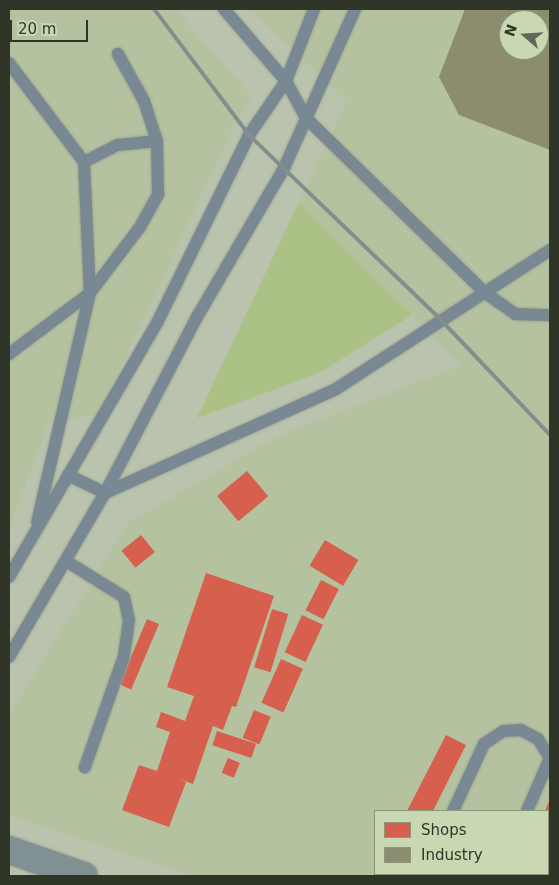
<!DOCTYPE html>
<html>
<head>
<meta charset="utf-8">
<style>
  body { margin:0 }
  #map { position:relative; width:559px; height:885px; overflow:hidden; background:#bac3ad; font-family:"DejaVu Sans",sans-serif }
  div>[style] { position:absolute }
  .built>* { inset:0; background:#b4c29f }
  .green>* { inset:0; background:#abc186 }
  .shops>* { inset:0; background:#d6604d; transform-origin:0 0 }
  .industry>* { inset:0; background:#8c8c6e }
  .roads { filter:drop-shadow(0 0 1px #9ba291) drop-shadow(0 0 1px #9ba291) }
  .service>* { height:12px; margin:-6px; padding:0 6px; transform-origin:6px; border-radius:6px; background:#798993 }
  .secondary>* { height:28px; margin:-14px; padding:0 14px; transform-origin:14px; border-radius:14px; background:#809093 }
  .rail>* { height:4px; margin:-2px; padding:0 2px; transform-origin:2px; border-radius:2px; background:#848f8d }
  span { translate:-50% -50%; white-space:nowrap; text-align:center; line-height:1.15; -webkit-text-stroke:5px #c8d8b2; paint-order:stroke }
  .frame { position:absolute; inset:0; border:10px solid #303627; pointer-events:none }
  .legend { position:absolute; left:374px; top:810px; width:175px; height:65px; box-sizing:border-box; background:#c8d8b2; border:1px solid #8b977a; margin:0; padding:6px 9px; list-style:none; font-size:15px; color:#303627 }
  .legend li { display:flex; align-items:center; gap:10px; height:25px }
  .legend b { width:25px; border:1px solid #8b977a }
  .north { position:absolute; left:499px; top:10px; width:50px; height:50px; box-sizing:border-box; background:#c8d8b2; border:1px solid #8b977a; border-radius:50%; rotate:289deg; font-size:14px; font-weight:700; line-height:20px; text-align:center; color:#303627 }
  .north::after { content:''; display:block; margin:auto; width:18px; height:22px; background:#606756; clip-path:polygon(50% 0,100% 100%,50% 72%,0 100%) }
  .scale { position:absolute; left:10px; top:20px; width:78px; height:22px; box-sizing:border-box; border:2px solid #303627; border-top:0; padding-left:6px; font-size:15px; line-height:18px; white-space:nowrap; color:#303627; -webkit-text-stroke:4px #c8d8b2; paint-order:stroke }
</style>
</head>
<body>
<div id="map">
  <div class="built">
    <i style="clip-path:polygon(9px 9px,175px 9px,252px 97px,233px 128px,99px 414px,49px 421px,9px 529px)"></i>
    <i style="clip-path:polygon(evenodd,251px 9px,550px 9px,550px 876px,193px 876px,9px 815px,9px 715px,128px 523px,280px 435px,462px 365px,299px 202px,347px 102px,251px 9px,509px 20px,539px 20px,539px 50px,509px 50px,509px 20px,251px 9px,375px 811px,548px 811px,548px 874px,375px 874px,375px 811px)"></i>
  </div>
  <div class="green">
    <i style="clip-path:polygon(299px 202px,412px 315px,319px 373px,197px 418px)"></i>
  </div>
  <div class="shops">
    <i style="left:247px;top:471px;width:33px;height:39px;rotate:50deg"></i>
    <i style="left:141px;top:535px;width:22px;height:25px;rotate:51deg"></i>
    <i style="left:325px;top:540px;width:39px;height:30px;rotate:31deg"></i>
    <i style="clip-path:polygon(206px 573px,274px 596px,236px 707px,232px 706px,223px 730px,213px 726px,193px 784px,177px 778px,186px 782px,169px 827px,122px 810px,139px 765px,157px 771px,170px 732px,156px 727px,161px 712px,185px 721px,194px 696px,167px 687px)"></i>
    <i style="left:321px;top:580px;width:20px;height:34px;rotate:27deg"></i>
    <i style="left:272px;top:609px;width:17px;height:61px;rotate:17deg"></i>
    <i style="left:302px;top:615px;width:23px;height:41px;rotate:25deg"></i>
    <i style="left:147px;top:619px;width:13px;height:71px;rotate:23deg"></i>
    <i style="left:281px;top:659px;width:24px;height:48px;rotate:24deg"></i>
    <i style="left:254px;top:710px;width:18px;height:30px;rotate:22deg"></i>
    <i style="left:217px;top:731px;width:41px;height:15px;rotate:18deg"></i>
    <i style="clip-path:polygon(446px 735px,466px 745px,433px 811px,407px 811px)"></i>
    <i style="left:228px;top:758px;width:13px;height:16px;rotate:23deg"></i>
    <i style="clip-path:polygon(550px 799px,550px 856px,545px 811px)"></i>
  </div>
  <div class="industry">
    <i style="clip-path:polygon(evenodd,465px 9px,550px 9px,550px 150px,459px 115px,439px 77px,465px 9px,509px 20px,539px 20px,539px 50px,509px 50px,509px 20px)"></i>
  </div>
  <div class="roads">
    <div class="service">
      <i style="left:224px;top:9px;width:95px;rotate:49.3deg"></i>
      <i style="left:286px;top:81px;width:42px;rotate:61.6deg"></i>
      <i style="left:306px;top:118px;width:249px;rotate:44.3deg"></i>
      <i style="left:484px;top:292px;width:38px;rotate:35deg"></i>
      <i style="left:515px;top:314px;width:35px;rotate:2deg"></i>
      <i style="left:9px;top:63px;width:124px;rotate:52.9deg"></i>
      <i style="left:84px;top:162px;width:131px;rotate:87.4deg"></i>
      <i style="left:90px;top:293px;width:235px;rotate:103deg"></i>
      <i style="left:84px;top:162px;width:38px;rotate:-27deg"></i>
      <i style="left:118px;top:145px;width:39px;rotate:-6deg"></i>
      <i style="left:9px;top:354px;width:101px;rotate:-37deg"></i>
      <i style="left:90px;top:293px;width:83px;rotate:-52.9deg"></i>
      <i style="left:140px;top:227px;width:38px;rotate:-61deg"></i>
      <i style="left:158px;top:194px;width:53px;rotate:-91.1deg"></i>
      <i style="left:157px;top:141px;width:42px;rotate:-108deg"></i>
      <i style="left:144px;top:101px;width:54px;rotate:-119deg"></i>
      <i style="left:68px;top:475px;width:41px;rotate:25.9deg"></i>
      <i style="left:105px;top:493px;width:253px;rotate:-24.2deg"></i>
      <i style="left:336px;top:389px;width:255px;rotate:-33deg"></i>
      <i style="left:66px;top:561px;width:68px;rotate:31.8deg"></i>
      <i style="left:124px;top:597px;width:24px;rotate:78deg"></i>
      <i style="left:129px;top:620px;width:36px;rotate:98deg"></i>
      <i style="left:124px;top:656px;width:118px;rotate:109.4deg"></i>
      <i style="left:9px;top:577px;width:294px;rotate:-59.8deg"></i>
      <i style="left:157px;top:323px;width:209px;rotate:-63.9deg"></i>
      <i style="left:249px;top:135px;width:65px;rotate:-55.6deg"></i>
      <i style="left:286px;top:81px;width:77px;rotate:-68.7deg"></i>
      <i style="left:9px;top:657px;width:190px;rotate:-59.7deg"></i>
      <i style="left:105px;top:493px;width:199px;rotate:-62.4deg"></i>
      <i style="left:197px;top:317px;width:173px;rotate:-59.7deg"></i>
      <i style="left:284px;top:168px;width:174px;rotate:-65.9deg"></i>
      <i style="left:453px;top:811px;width:74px;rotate:-65.2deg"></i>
      <i style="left:484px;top:744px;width:23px;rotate:-34deg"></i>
      <i style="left:503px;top:731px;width:18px;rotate:-3deg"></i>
      <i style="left:521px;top:730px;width:19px;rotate:28deg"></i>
      <i style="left:538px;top:739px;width:22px;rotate:58deg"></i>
      <i style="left:550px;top:758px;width:58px;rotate:113.5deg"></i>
      <i style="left:430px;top:876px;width:2px;rotate:-63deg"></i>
      <i style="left:498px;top:876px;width:2px;rotate:-63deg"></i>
    </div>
    <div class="secondary">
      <i style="left:9px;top:850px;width:79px;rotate:19.1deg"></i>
    </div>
  </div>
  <div class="rail">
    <i style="left:154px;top:9px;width:158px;rotate:53deg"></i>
    <i style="left:249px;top:135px;width:267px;rotate:43.9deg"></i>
    <i style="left:441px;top:320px;width:158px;rotate:46.5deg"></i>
  </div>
  <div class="frame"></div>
  <ul class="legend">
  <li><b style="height:14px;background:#d6604d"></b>Shops</li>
  <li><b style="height:14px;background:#8c8c6e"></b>Industry</li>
  </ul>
  <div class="north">N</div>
  <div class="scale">20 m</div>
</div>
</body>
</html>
